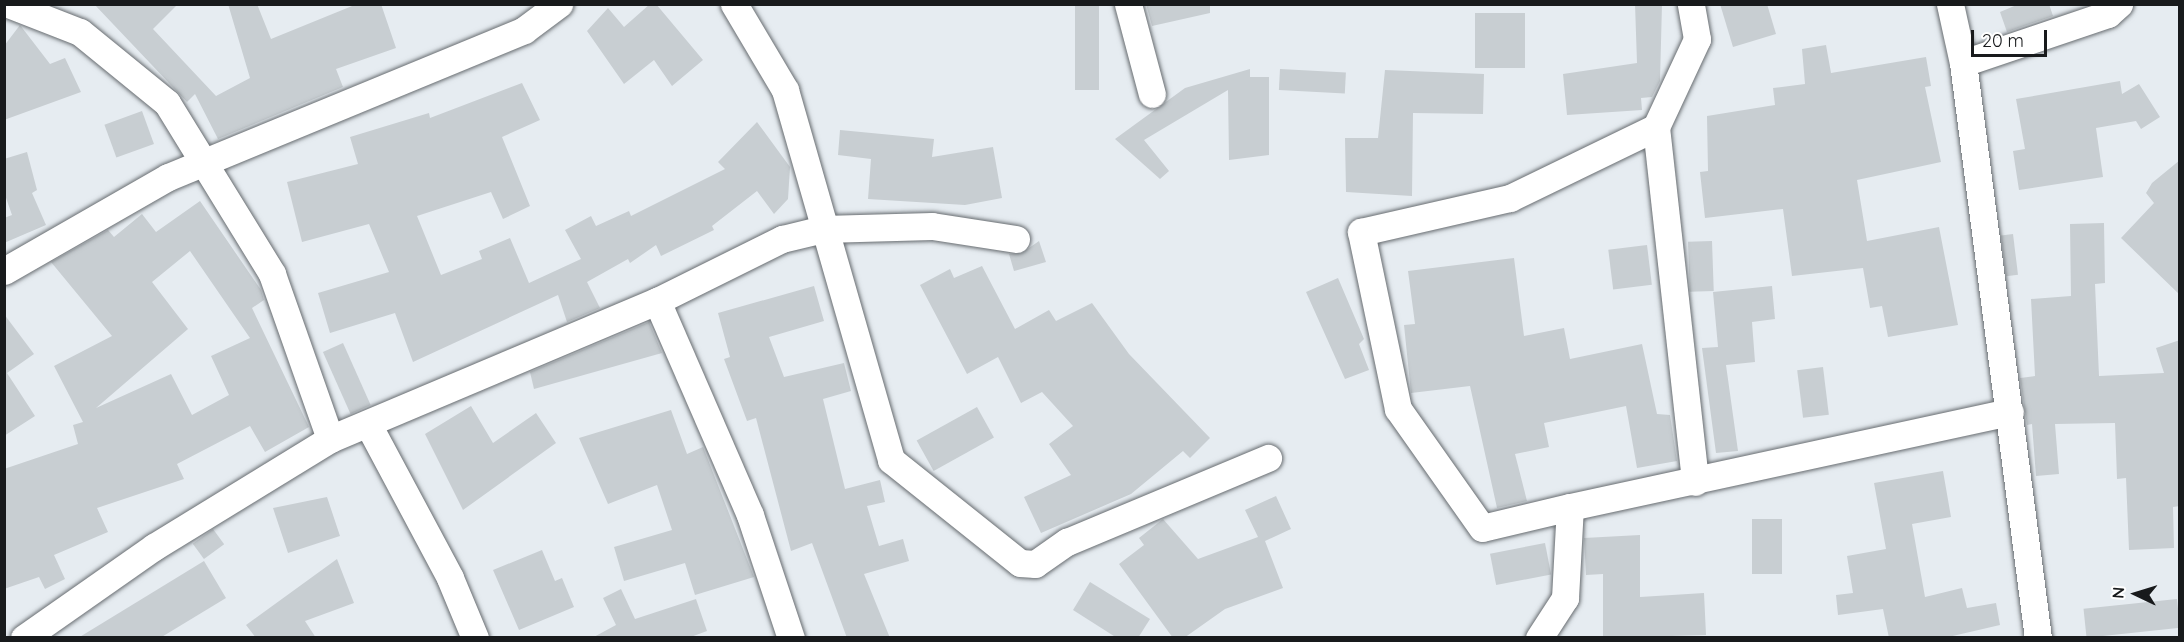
<!DOCTYPE html>
<html>
<head>
<meta charset="utf-8">
<style>
  body { margin:0 }
  #map { position:relative; width:2184px; height:642px; overflow:hidden; background:#e6ecf1; font-family:Quicksand,sans-serif }
  div>[style] { position:absolute }
  .building>* { inset:0; background:#c8ced2; transform-origin:0 0 }
  .roads { filter:drop-shadow(0 0 2px #676c70) drop-shadow(0 0 2px #676c70) }
  .minor>* { height:27px; margin:-13.5px; padding:0 13.5px; transform-origin:13.5px; border-radius:13.5px; background:#fff }
  span { translate:-50% -50%; white-space:nowrap; text-align:center; line-height:1.15; -webkit-text-stroke:5px #fff; paint-order:stroke }
  .frame { position:absolute; inset:0; border:6px solid #181a1c; pointer-events:none }
  .north { position:absolute; left:2106px; top:564px; width:60px; height:60px; -webkit-text-stroke:4px #fff; paint-order:stroke; rotate:274deg; font-size:16px; font-weight:700; line-height:24px; text-align:center; color:#181a1c }
  .north::after { content:''; display:block; margin:auto; width:21px; height:27px; background:#181a1c; clip-path:polygon(50% 0,100% 100%,50% 72%,0 100%) }
  .scale { position:absolute; left:1971px; top:30px; width:76px; height:27px; box-sizing:border-box; border:3px solid #181a1c; border-top:0; padding-left:8px; font-size:18px; line-height:21px; white-space:nowrap; color:#181a1c; -webkit-text-stroke:4px #fff; paint-order:stroke }
</style>
</head>
<body>
<div id="map">
  <div class="building">
    <i style="clip-path:polygon(94px 4px,178px 4px,153px 29px,216px 96px,250px 78px,228px 4px,257px 4px,271px 39px,357px 4px,381px 4px,396px 48px,336px 69px,343px 87px,218px 139px,195px 94px,187px 102px)"></i>
    <i style="clip-path:polygon(650px 4px,656px 4px,703px 60px,672px 86px,654px 60px,624px 84px,587px 31px,608px 8px,624px 27px)"></i>
    <i style="left:1075px;top:4px;width:24px;height:86px"></i>
    <i style="clip-path:polygon(1146px 4px,1210px 4px,1210px 13px,1152px 26px)"></i>
    <i style="clip-path:polygon(1635px 4px,1662px 4px,1660px 81px,1652px 97px,1641px 98px,1642px 110px,1567px 115px,1563px 74px,1637px 63px)"></i>
    <i style="clip-path:polygon(1720px 4px,1767px 4px,1776px 34px,1733px 47px)"></i>
    <i style="clip-path:polygon(2019px 4px,2049px 4px,2053px 16px,2007px 32px,2000px 12px)"></i>
    <i style="left:1475px;top:13px;width:50px;height:55px"></i>
    <i style="clip-path:polygon(20px 25px,50px 64px,65px 58px,81px 92px,4px 120px,4px 46px)"></i>
    <i style="clip-path:polygon(1826px 45px,1831px 73px,1926px 57px,1931px 86px,1925px 87px,1941px 162px,1857px 180px,1867px 241px,1939px 227px,1958px 325px,1888px 337px,1882px 306px,1870px 308px,1863px 268px,1792px 276px,1783px 209px,1705px 218px,1700px 172px,1708px 171px,1707px 116px,1775px 105px,1773px 88px,1805px 84px,1802px 49px)"></i>
    <i style="clip-path:polygon(1250px 69px,1250px 77px,1269px 77px,1269px 155px,1229px 160px,1228px 90px,1144px 140px,1169px 171px,1160px 179px,1115px 139px,1185px 88px)"></i>
    <i style="left:1280px;top:69px;width:66px;height:21px;rotate:3deg"></i>
    <i style="clip-path:polygon(1385px 70px,1484px 74px,1483px 114px,1413px 113px,1412px 196px,1346px 192px,1345px 138px,1378px 138px)"></i>
    <i style="clip-path:polygon(2120px 81px,2122px 94px,2139px 84px,2160px 117px,2141px 129px,2136px 121px,2096px 128px,2103px 177px,2019px 190px,2013px 151px,2025px 149px,2016px 99px)"></i>
    <i style="clip-path:polygon(522px 83px,540px 120px,502px 137px,530px 206px,503px 219px,491px 192px,417px 216px,441px 275px,482px 259px,479px 251px,510px 238px,529px 283px,581px 259px,565px 230px,591px 216px,596px 226px,629px 211px,631px 216px,725px 169px,718px 162px,757px 122px,790px 167px,788px 199px,774px 214px,757px 191px,712px 226px,714px 230px,661px 256px,656px 245px,630px 263px,628px 259px,587px 282px,600px 308px,567px 322px,558px 295px,413px 362px,395px 313px,330px 333px,318px 293px,389px 272px,369px 224px,302px 242px,287px 182px,358px 164px,350px 137px,429px 113px,430px 118px)"></i>
    <i style="left:142px;top:111px;width:35px;height:40px;rotate:70deg"></i>
    <i style="clip-path:polygon(840px 130px,934px 139px,932px 157px,993px 147px,1002px 198px,965px 205px,868px 199px,871px 159px,838px 155px)"></i>
    <i style="clip-path:polygon(27px 152px,37px 190px,32px 193px,46px 225px,4px 243px,4px 218px,12px 215px,4px 192px,4px 159px)"></i>
    <i style="clip-path:polygon(2180px 160px,2180px 295px,2121px 238px,2154px 203px,2146px 193px,2152px 183px)"></i>
    <i style="clip-path:polygon(evenodd,200px 201px,261px 290px,264px 300px,252px 308px,309px 427px,265px 452px,250px 426px,177px 464px,184px 479px,97px 508px,108px 532px,54px 555px,65px 579px,45px 589px,39px 577px,4px 589px,4px 469px,78px 444px,73px 425px,83px 422px,54px 366px,112px 336px,51px 262px,108px 230px,114px 237px,142px 214px,156px 232px,200px 201px,190px 251px,250px 338px,211px 356px,229px 395px,192px 415px,171px 374px,96px 408px,188px 329px,152px 282px,190px 251px)"></i>
    <i style="clip-path:polygon(2104px 223px,2105px 283px,2095px 284px,2099px 376px,2164px 373px,2156px 348px,2180px 340px,2180px 506px,2173px 507px,2174px 548px,2129px 550px,2126px 478px,2117px 479px,2115px 423px,2055px 424px,2059px 474px,2036px 476px,2032px 424px,2027px 425px,2020px 378px,2035px 376px,2031px 299px,2071px 296px,2070px 224px)"></i>
    <i style="left:2013px;top:234px;width:41px;height:12px;rotate:83deg"></i>
    <i style="clip-path:polygon(1039px 241px,1046px 262px,1014px 271px,1009px 254px,1022px 253px)"></i>
    <i style="left:1712px;top:241px;width:50px;height:24px;rotate:88deg"></i>
    <i style="left:1647px;top:245px;width:40px;height:39px;rotate:83deg"></i>
    <i style="clip-path:polygon(1514px 258px,1524px 336px,1564px 328px,1570px 359px,1642px 344px,1657px 414px,1670px 415px,1677px 461px,1637px 468px,1626px 406px,1544px 423px,1549px 447px,1515px 454px,1527px 501px,1497px 508px,1470px 386px,1411px 393px,1404px 325px,1415px 324px,1408px 271px)"></i>
    <i style="clip-path:polygon(982px 266px,1015px 329px,1049px 310px,1056px 321px,1092px 303px,1129px 354px,1210px 438px,1190px 458px,1183px 451px,1131px 494px,1041px 533px,1024px 497px,1071px 475px,1049px 444px,1073px 426px,1042px 392px,1021px 403px,998px 357px,967px 374px,920px 285px,950px 269px,954px 278px)"></i>
    <i style="clip-path:polygon(1338px 278px,1364px 339px,1359px 344px,1369px 370px,1345px 379px,1306px 292px)"></i>
    <i style="clip-path:polygon(814px 286px,824px 321px,769px 337px,784px 377px,844px 363px,851px 391px,823px 399px,845px 489px,880px 480px,885px 502px,867px 506px,879px 546px,903px 539px,909px 561px,864px 574px,890px 638px,847px 638px,812px 543px,791px 551px,756px 418px,747px 421px,724px 359px,730px 357px,718px 313px)"></i>
    <i style="clip-path:polygon(1772px 286px,1775px 319px,1752px 322px,1755px 362px,1726px 365px,1738px 451px,1716px 453px,1702px 348px,1718px 347px,1713px 292px)"></i>
    <i style="clip-path:polygon(4px 314px,34px 354px,7px 373px,35px 416px,4px 436px)"></i>
    <i style="clip-path:polygon(649px 322px,662px 353px,534px 389px,530px 372px)"></i>
    <i style="left:343px;top:343px;width:68px;height:22px;rotate:66deg"></i>
    <i style="left:1823px;top:367px;width:48px;height:26px;rotate:83deg"></i>
    <i style="clip-path:polygon(471px 406px,493px 443px,536px 413px,556px 443px,463px 510px,425px 434px)"></i>
    <i style="left:977px;top:407px;width:35px;height:69px;rotate:61deg"></i>
    <i style="clip-path:polygon(671px 410px,687px 454px,703px 447px,754px 577px,695px 595px,685px 563px,624px 581px,614px 547px,672px 530px,657px 485px,608px 504px,579px 438px)"></i>
    <i style="clip-path:polygon(1943px 471px,1951px 517px,1912px 524px,1925px 597px,1962px 588px,1967px 608px,1996px 603px,2000px 625px,1944px 638px,1889px 638px,1883px 609px,1838px 615px,1836px 595px,1853px 593px,1847px 556px,1886px 549px,1874px 483px)"></i>
    <i style="clip-path:polygon(1276px 496px,1291px 529px,1265px 541px,1283px 588px,1225px 609px,1184px 638px,1173px 638px,1119px 564px,1144px 545px,1139px 538px,1163px 519px,1198px 559px,1258px 537px,1245px 510px)"></i>
    <i style="clip-path:polygon(327px 497px,340px 536px,288px 553px,273px 508px)"></i>
    <i style="left:1752px;top:519px;width:30px;height:55px"></i>
    <i style="left:213px;top:529px;width:19px;height:25px;rotate:54deg"></i>
    <i style="clip-path:polygon(1640px 535px,1640px 597px,1704px 593px,1706px 635px,1603px 638px,1603px 574px,1586px 575px,1584px 538px)"></i>
    <i style="left:1545px;top:543px;width:32px;height:56px;rotate:79deg"></i>
    <i style="clip-path:polygon(542px 550px,555px 581px,562px 578px,574px 607px,519px 630px,493px 570px)"></i>
    <i style="clip-path:polygon(337px 559px,354px 603px,305px 621px,316px 638px,256px 638px,246px 625px)"></i>
    <i style="clip-path:polygon(204px 561px,226px 598px,160px 638px,78px 638px)"></i>
    <i style="clip-path:polygon(1090px 582px,1150px 619px,1138px 638px,1117px 638px,1073px 610px)"></i>
    <i style="clip-path:polygon(621px 589px,635px 619px,696px 599px,707px 631px,688px 638px,592px 638px,616px 625px,603px 598px)"></i>
    <i style="left:2177px;top:599px;width:29px;height:94px;rotate:84deg"></i>
  </div>
  <div class="roads">
    <div class="minor">
      <i style="left:8px;top:4px;width:77px;rotate:21.3deg"></i>
      <i style="left:80px;top:32px;width:112px;rotate:39.2deg"></i>
      <i style="left:167px;top:103px;width:201px;rotate:58.4deg"></i>
      <i style="left:272px;top:274px;width:175px;rotate:70.6deg"></i>
      <i style="left:734px;top:4px;width:100px;rotate:59.3deg"></i>
      <i style="left:785px;top:90px;width:385px;rotate:74deg"></i>
      <i style="left:891px;top:460px;width:165px;rotate:38.6deg"></i>
      <i style="left:1020px;top:563px;width:15px;rotate:4deg"></i>
      <i style="left:1035px;top:564px;width:39px;rotate:-35deg"></i>
      <i style="left:1067px;top:542px;width:218px;rotate:-22.7deg"></i>
      <i style="left:1128px;top:4px;width:93px;rotate:75.1deg"></i>
      <i style="left:1950px;top:4px;width:60px;rotate:77.6deg"></i>
      <i style="left:1963px;top:63px;width:580px;rotate:82.57deg"></i>
      <i style="left:1963px;top:63px;width:153px;rotate:-18.7deg"></i>
      <i style="left:2108px;top:14px;width:15px;rotate:-42deg"></i>
      <i style="left:1656px;top:127px;width:357px;rotate:83.7deg"></i>
      <i style="left:4px;top:271px;width:189px;rotate:-29.8deg"></i>
      <i style="left:168px;top:177px;width:385px;rotate:-22.4deg"></i>
      <i style="left:524px;top:30px;width:44px;rotate:-36.6deg"></i>
      <i style="left:657px;top:301px;width:233px;rotate:66.5deg"></i>
      <i style="left:750px;top:515px;width:130px;rotate:71.6deg"></i>
      <i style="left:369px;top:426px;width:172px;rotate:61.9deg"></i>
      <i style="left:450px;top:578px;width:65px;rotate:67.4deg"></i>
      <i style="left:1570px;top:507px;width:90px;rotate:166.6deg"></i>
      <i style="left:1482px;top:528px;width:146px;rotate:-125.2deg"></i>
      <i style="left:1398px;top:409px;width:181px;rotate:-101.8deg"></i>
      <i style="left:1361px;top:232px;width:153px;rotate:-12.9deg"></i>
      <i style="left:1510px;top:198px;width:162px;rotate:-25.9deg"></i>
      <i style="left:1656px;top:127px;width:97px;rotate:-65deg"></i>
      <i style="left:1697px;top:39px;width:36px;rotate:-100deg"></i>
      <i style="left:24px;top:638px;width:159px;rotate:-35deg"></i>
      <i style="left:154px;top:547px;width:206px;rotate:-31.5deg"></i>
      <i style="left:330px;top:439px;width:355px;rotate:-22.9deg"></i>
      <i style="left:657px;top:301px;width:140px;rotate:-26.4deg"></i>
      <i style="left:782px;top:239px;width:42px;rotate:-13.7deg"></i>
      <i style="left:823px;top:229px;width:109px;rotate:-1.6deg"></i>
      <i style="left:932px;top:226px;width:85px;rotate:8.8deg"></i>
      <i style="left:1539px;top:638px;width:48px;rotate:-57deg"></i>
      <i style="left:1565px;top:598px;width:91px;rotate:-86.9deg"></i>
      <i style="left:1570px;top:507px;width:450px;rotate:-12.2deg"></i>
    </div>
  </div>
  <div class="frame"></div>
  <div class="north">N</div>
  <div class="scale">20 m</div>
</div>
</body>
</html>
